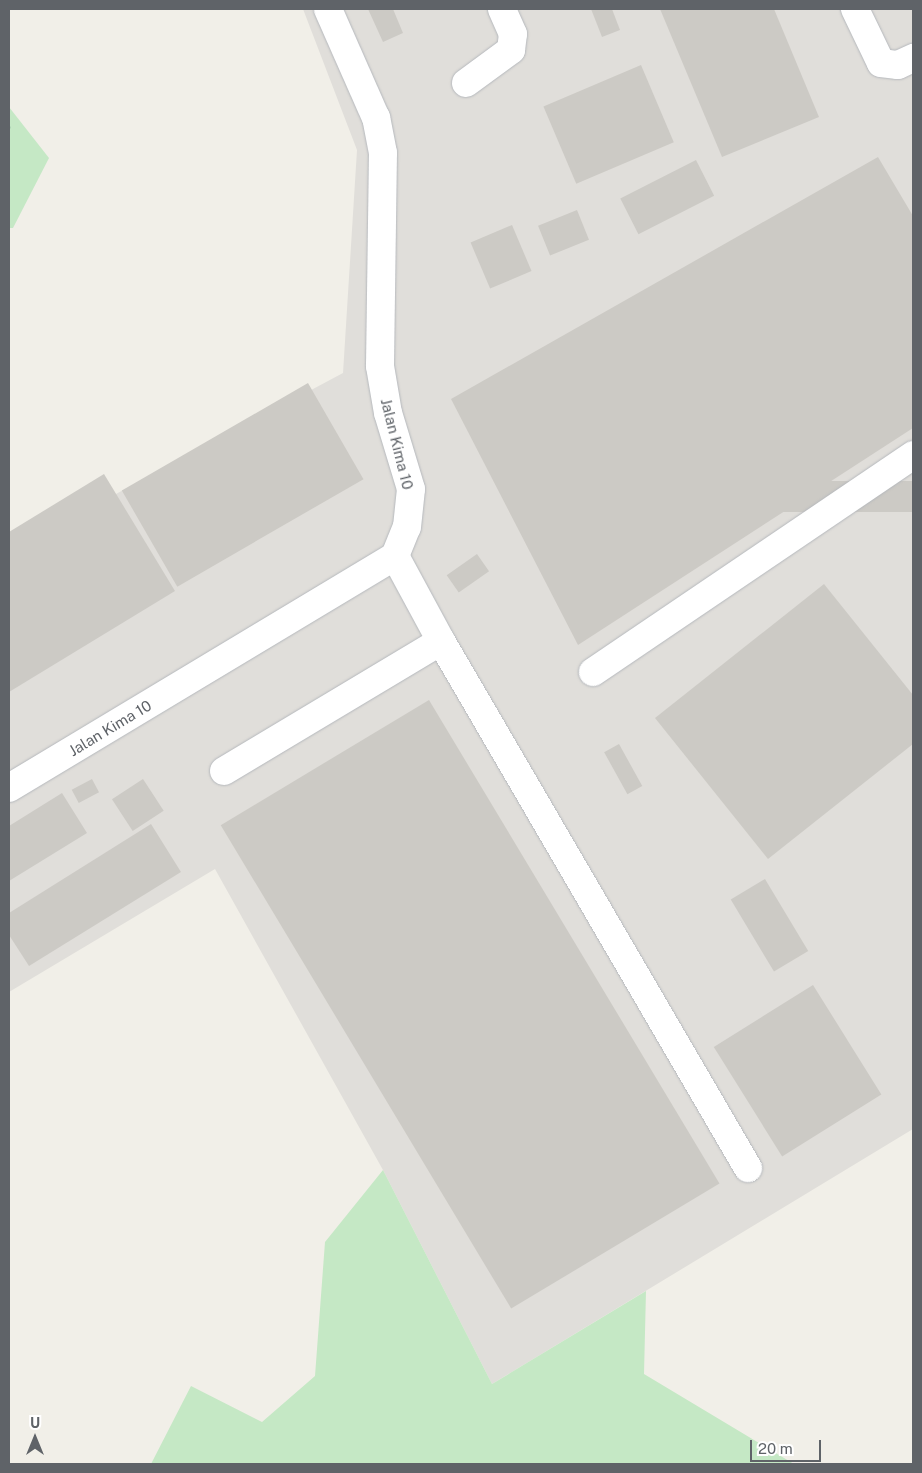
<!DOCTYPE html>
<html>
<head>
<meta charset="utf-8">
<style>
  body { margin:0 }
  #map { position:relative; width:922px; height:1473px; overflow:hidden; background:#f1efe8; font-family:"Public Sans",sans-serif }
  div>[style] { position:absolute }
  .industrial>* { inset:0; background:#e0deda }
  .green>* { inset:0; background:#c5e8c5 }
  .building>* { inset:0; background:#cccac5; transform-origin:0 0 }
  .path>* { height:3px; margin-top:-1.5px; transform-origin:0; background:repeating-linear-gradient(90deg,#9cc7a9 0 5px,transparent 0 7.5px) }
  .roads { filter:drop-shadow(0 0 1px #b5b8bc) drop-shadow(0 0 1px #b5b8bc) }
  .minor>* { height:28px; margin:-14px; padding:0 14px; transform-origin:14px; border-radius:14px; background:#fff }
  span { translate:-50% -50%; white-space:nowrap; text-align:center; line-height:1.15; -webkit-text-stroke:4px #fff; paint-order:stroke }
  .street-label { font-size:15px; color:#5f6368 }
  .frame { position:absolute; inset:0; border:10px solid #5f6368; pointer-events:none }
  .north { position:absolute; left:10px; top:1413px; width:50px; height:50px; -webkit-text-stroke:4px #fff; paint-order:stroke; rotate:0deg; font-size:14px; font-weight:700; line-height:20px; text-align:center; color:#5f6368 }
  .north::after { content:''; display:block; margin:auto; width:18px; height:22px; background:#5f6368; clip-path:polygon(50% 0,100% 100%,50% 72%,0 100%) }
  .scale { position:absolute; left:750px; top:1440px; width:71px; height:22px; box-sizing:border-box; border:2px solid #5f6368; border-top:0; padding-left:6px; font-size:15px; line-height:18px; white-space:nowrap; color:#5f6368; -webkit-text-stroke:4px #fff; paint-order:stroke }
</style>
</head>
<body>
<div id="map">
  <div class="industrial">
    <i style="clip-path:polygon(303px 9px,913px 9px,913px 1129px,492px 1384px,383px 1170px,215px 869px,9px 992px,9px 551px,343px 373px,357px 150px)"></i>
  </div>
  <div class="green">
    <i style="clip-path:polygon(9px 107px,49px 158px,13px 228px,9px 228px)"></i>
    <i style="clip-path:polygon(383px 1170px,492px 1384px,646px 1291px,644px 1374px,794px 1464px,151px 1464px,191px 1386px,262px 1422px,315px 1376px,325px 1242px)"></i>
  </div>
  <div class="building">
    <i style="clip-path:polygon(368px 9px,393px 9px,403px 33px,383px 42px)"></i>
    <i style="clip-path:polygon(591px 9px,612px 9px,620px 30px,602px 37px)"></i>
    <i style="clip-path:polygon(660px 9px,774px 9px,819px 117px,722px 157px)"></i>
    <i style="left:641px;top:65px;width:84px;height:106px;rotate:67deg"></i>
    <i style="clip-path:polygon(878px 157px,913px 216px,913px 428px,578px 645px,451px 399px)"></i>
    <i style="left:696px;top:160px;width:40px;height:85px;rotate:63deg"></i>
    <i style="left:577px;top:210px;width:32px;height:42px;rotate:68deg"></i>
    <i style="left:512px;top:225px;width:50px;height:45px;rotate:67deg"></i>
    <i style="left:308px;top:383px;width:111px;height:215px;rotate:60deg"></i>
    <i style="clip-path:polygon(104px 474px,175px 591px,9px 692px,9px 532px)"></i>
    <i style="left:913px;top:481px;width:31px;height:243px;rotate:90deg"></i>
    <i style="left:477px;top:554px;width:21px;height:37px;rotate:55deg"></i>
    <i style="clip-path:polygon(824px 584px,913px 695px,913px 744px,768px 859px,655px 718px)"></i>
    <i style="left:429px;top:700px;width:564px;height:243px;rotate:59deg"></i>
    <i style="left:619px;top:744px;width:48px;height:17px;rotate:61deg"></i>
    <i style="left:92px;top:779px;width:15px;height:23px;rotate:62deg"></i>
    <i style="left:143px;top:779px;width:38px;height:37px;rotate:57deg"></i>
    <i style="clip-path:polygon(62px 793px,87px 833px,9px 881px,9px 826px)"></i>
    <i style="clip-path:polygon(151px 824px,181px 872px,29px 966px,9px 935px,9px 913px)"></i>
    <i style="left:765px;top:879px;width:84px;height:40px;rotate:59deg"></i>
    <i style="left:813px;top:985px;width:129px;height:117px;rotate:58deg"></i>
  </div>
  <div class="path">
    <i style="left:9px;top:126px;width:2px;rotate:90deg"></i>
  </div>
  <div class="roads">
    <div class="minor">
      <i style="left:855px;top:9px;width:60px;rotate:64.3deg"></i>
      <i style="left:881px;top:63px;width:17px;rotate:7deg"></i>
      <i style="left:898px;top:65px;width:17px;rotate:-25deg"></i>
      <i style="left:466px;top:83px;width:56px;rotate:-36.3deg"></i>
      <i style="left:511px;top:50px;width:16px;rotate:-83deg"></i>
      <i style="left:513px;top:34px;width:27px;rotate:-114deg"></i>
      <i style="left:395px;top:556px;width:97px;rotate:61.6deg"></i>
      <i style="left:441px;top:641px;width:610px;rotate:59.78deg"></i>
      <i style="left:593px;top:672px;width:387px;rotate:-34.1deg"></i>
      <i style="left:224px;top:771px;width:253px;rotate:-30.9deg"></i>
      <i style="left:9px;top:788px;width:450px;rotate:-31deg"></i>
      <i style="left:395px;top:556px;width:31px;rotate:-68deg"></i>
      <i style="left:407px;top:527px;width:38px;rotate:-84deg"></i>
      <i style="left:411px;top:489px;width:79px;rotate:-106.8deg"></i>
      <i style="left:388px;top:413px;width:48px;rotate:-99.7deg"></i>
      <i style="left:380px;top:366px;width:213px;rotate:-89.2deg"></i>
      <i style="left:383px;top:153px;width:36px;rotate:-101deg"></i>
      <i style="left:376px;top:118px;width:119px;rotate:-113.8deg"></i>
    </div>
  </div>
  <div class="street-label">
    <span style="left:397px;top:444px;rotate:76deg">Jalan Kima 10</span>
    <span style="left:110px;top:728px;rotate:-31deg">Jalan Kima 10</span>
  </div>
  <div class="frame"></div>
  <div class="north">U</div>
  <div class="scale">20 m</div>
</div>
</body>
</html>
